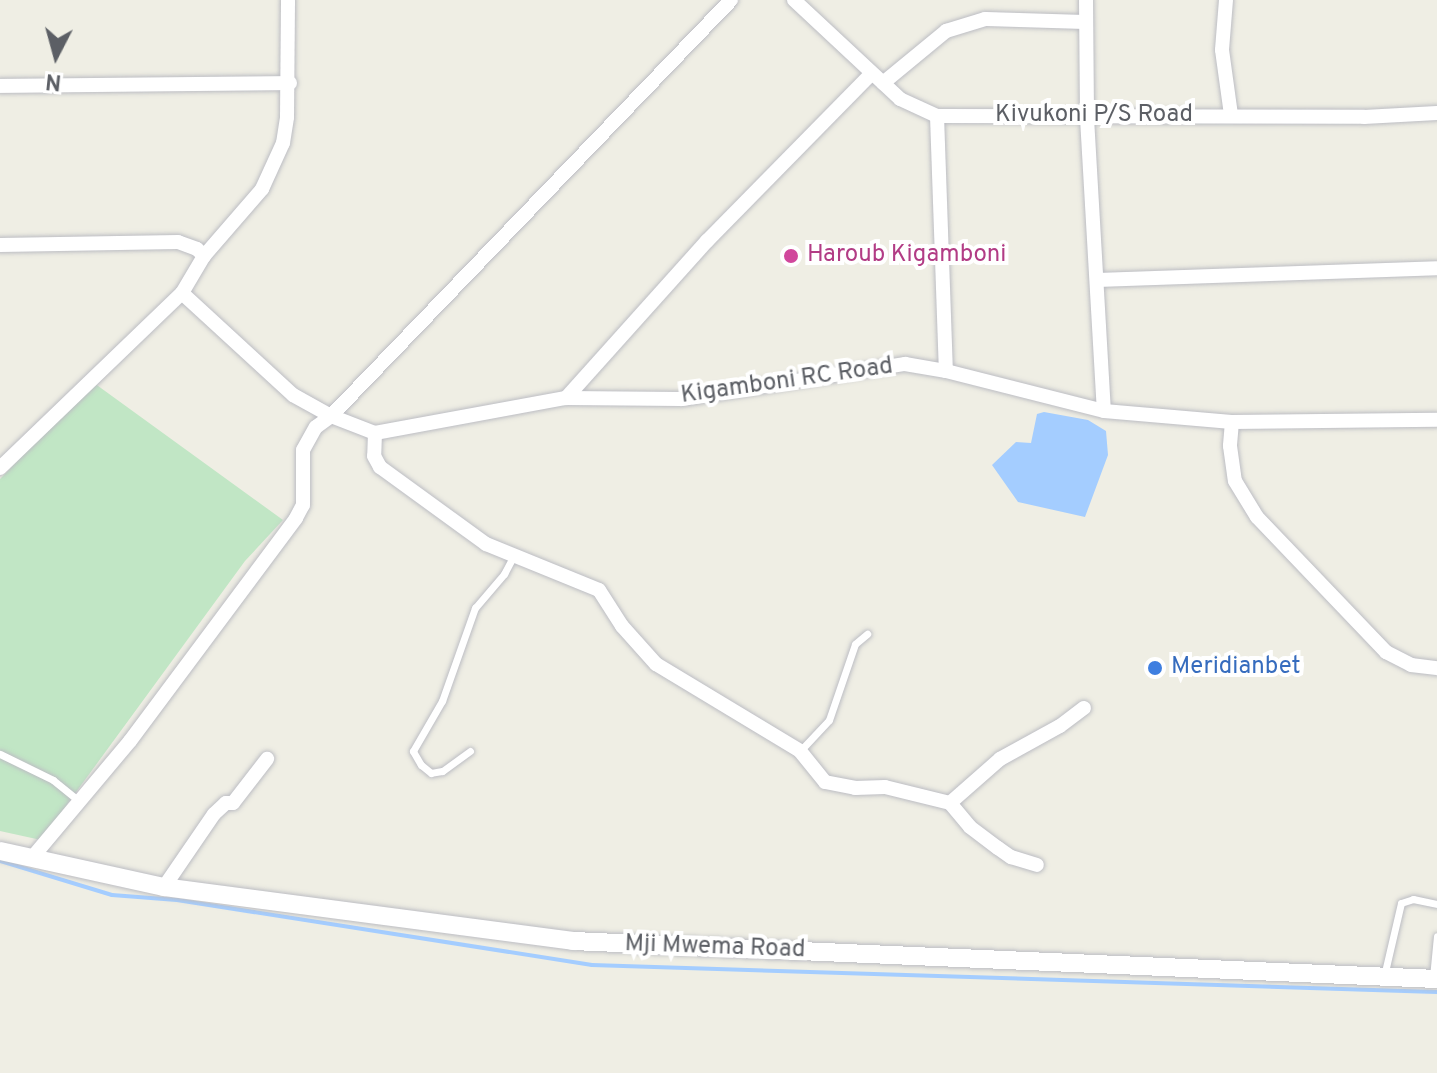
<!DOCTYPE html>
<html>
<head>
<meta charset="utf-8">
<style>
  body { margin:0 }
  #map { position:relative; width:1437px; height:1073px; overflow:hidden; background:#efeee4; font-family:Overpass,sans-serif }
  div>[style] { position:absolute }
  .green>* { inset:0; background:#c1e6c5 }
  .water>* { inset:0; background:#a4cdff }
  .stream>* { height:4px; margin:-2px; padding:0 2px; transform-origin:2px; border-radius:2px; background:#a4cdff }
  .roads { filter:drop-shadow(0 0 2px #bcbdc3) drop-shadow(0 0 2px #bcbdc3) }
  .lane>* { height:7px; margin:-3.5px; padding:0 3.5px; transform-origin:3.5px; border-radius:3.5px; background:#fff }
  .street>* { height:14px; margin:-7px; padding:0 7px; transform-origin:7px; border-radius:7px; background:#fff }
  .secondary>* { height:18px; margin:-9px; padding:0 9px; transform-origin:9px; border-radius:9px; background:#fff }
  .dots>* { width:22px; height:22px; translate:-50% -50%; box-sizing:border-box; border:4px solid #fff; border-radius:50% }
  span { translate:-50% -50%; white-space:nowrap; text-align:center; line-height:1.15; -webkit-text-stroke:8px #fff; paint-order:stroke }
  .street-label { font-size:24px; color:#5c5f65 }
  .hotel-label { font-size:24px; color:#b23c85 }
  .left { translate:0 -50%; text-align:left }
  .shop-label { font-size:24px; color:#366cbe }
  .north { position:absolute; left:16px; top:16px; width:80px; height:80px; -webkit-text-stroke:6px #fff; paint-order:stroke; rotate:186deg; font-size:22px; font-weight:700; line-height:32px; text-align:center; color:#5c5f65 }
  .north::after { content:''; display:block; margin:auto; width:28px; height:36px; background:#5c5f65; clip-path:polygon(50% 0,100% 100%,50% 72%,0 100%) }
</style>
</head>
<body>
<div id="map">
  <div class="green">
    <i style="clip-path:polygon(94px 383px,283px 520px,245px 561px,41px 840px,0 831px,0 479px)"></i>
  </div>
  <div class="water">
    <i style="clip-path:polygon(1044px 412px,1088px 420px,1106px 431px,1108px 455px,1085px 517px,1018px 502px,992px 465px,1016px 442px,1031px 443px,1037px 414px)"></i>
  </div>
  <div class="stream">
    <i style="left:0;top:861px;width:117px;rotate:16.9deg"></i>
    <i style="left:112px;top:895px;width:65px;rotate:4.4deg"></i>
    <i style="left:177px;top:900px;width:420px;rotate:8.9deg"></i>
    <i style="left:592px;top:965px;width:845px;rotate:1.83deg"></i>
  </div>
  <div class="roads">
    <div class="lane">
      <i style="left:470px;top:751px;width:34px;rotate:144deg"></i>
      <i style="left:442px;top:771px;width:11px;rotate:170deg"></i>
      <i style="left:431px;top:773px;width:13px;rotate:-141deg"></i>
      <i style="left:421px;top:765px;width:16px;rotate:-120deg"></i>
      <i style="left:413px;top:751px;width:58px;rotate:-59.9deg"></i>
      <i style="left:442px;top:701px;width:99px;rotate:-70.5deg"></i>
      <i style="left:475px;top:608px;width:45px;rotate:-49.5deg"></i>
      <i style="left:504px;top:574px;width:19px;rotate:-62deg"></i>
      <i style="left:800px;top:751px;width:42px;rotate:-46.9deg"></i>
      <i style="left:829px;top:720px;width:80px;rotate:-71.1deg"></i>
      <i style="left:855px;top:644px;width:16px;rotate:-40deg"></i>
      <i style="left:0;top:754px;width:59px;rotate:26.1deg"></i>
      <i style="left:53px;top:780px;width:35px;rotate:39deg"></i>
      <i style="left:1384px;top:976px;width:75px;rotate:-76.9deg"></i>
      <i style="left:1401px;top:903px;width:13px;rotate:-18deg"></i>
      <i style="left:1413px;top:899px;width:25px;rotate:12deg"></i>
      <i style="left:1433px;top:977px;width:41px;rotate:-84.4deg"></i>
    </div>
    <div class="street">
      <i style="left:794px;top:0;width:145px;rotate:43deg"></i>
      <i style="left:900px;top:99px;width:41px;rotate:24.7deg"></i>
      <i style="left:937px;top:116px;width:427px;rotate:0.1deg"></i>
      <i style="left:1364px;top:117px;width:73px;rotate:-3.1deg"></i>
      <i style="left:1086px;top:0;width:118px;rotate:89.5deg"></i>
      <i style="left:1087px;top:118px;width:293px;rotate:86.7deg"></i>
      <i style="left:1226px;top:0;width:50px;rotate:94.6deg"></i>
      <i style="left:1222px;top:50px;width:66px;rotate:82.1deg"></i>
      <i style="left:883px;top:83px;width:82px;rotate:-39.5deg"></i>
      <i style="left:946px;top:31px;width:41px;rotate:-17.1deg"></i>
      <i style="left:985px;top:19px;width:101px;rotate:1.7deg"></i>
      <i style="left:0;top:86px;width:290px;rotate:-0.6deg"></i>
      <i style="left:937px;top:116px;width:255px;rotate:88deg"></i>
      <i style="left:0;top:245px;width:178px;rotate:-1deg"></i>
      <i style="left:178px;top:242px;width:20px;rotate:20deg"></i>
      <i style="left:197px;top:249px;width:10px;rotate:45deg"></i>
      <i style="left:1097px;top:280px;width:340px;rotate:-2deg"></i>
      <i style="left:182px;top:293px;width:151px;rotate:42.6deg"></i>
      <i style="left:293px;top:395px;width:43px;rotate:28.9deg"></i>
      <i style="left:331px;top:416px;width:47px;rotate:21.1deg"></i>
      <i style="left:375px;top:433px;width:194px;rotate:-10.4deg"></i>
      <i style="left:566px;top:398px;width:115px;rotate:0.5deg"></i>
      <i style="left:681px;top:399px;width:227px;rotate:-8.9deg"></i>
      <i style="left:905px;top:364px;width:42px;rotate:9.7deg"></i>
      <i style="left:946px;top:371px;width:163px;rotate:14.2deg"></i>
      <i style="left:1104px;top:411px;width:128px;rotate:4.9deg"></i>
      <i style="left:1232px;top:422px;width:205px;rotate:-0.6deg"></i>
      <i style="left:566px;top:398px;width:211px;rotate:-48.1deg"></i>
      <i style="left:707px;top:241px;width:235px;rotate:-45.5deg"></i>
      <i style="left:1232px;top:422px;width:24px;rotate:95deg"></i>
      <i style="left:1230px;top:446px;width:35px;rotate:82deg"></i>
      <i style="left:1235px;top:481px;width:42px;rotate:58.6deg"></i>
      <i style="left:1257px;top:517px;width:187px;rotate:46.3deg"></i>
      <i style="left:1386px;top:652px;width:28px;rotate:27deg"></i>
      <i style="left:1411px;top:665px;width:26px;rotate:7deg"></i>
      <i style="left:375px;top:433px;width:23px;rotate:92deg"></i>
      <i style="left:374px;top:456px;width:13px;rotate:61deg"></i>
      <i style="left:380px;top:467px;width:131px;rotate:36deg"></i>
      <i style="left:486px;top:544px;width:122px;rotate:22.2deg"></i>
      <i style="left:599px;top:590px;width:43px;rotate:57.4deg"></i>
      <i style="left:622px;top:626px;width:51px;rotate:48.2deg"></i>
      <i style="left:656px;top:664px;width:168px;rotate:31.1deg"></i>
      <i style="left:800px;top:751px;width:40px;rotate:51deg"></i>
      <i style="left:825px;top:782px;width:31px;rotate:11deg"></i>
      <i style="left:855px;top:788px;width:30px;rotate:-2deg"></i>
      <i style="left:885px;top:787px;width:67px;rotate:13.8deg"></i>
      <i style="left:950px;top:803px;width:31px;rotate:50deg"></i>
      <i style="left:970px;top:827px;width:35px;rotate:37deg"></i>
      <i style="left:998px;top:848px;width:16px;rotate:35deg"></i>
      <i style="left:1011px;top:857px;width:27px;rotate:17deg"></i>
      <i style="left:0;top:468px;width:252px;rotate:-43.9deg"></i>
      <i style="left:182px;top:293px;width:43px;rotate:-59.3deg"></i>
      <i style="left:204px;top:256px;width:89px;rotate:-49.1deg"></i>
      <i style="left:262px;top:189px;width:51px;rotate:-65.5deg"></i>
      <i style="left:283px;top:143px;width:26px;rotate:-81deg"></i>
      <i style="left:287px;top:117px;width:117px;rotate:-89.5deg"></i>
      <i style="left:950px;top:803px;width:67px;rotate:-41.3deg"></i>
      <i style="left:1000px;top:759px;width:68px;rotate:-28.8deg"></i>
      <i style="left:1060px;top:726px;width:30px;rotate:-37deg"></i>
      <i style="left:31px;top:859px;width:154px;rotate:-50deg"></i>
      <i style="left:130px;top:741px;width:278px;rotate:-53.3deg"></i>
      <i style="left:296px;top:518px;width:15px;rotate:-62deg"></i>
      <i style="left:303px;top:505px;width:55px;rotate:-90deg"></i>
      <i style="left:303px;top:450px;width:26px;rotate:-61deg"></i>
      <i style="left:316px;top:427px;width:19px;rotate:-36deg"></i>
      <i style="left:331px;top:416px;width:577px;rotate:-46.12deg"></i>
      <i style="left:164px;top:887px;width:88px;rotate:-55.6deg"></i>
      <i style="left:214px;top:814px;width:16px;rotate:-43deg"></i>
      <i style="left:226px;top:803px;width:7px"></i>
      <i style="left:233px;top:803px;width:56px;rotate:-52.3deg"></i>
    </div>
    <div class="secondary">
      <i style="left:0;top:851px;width:168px;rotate:12.4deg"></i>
      <i style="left:164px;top:887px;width:413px;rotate:7.5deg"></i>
      <i style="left:573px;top:941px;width:865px;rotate:2.52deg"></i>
    </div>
  </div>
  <div class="dots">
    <i style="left:791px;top:256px;background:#d1479c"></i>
    <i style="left:1155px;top:668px;background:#3f7fe0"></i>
  </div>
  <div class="street-label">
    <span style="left:1094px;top:116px">Kivukoni P/S Road</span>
    <span style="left:787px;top:382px;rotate:-8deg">Kigamboni RC Road</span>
    <span style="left:715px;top:948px;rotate:2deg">Mji Mwema Road</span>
  </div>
  <div class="hotel-label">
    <span class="left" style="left:807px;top:256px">Haroub Kigamboni</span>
  </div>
  <div class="shop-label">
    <span class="left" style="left:1171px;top:668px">Meridianbet</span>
  </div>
  <div class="north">N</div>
</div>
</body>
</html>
